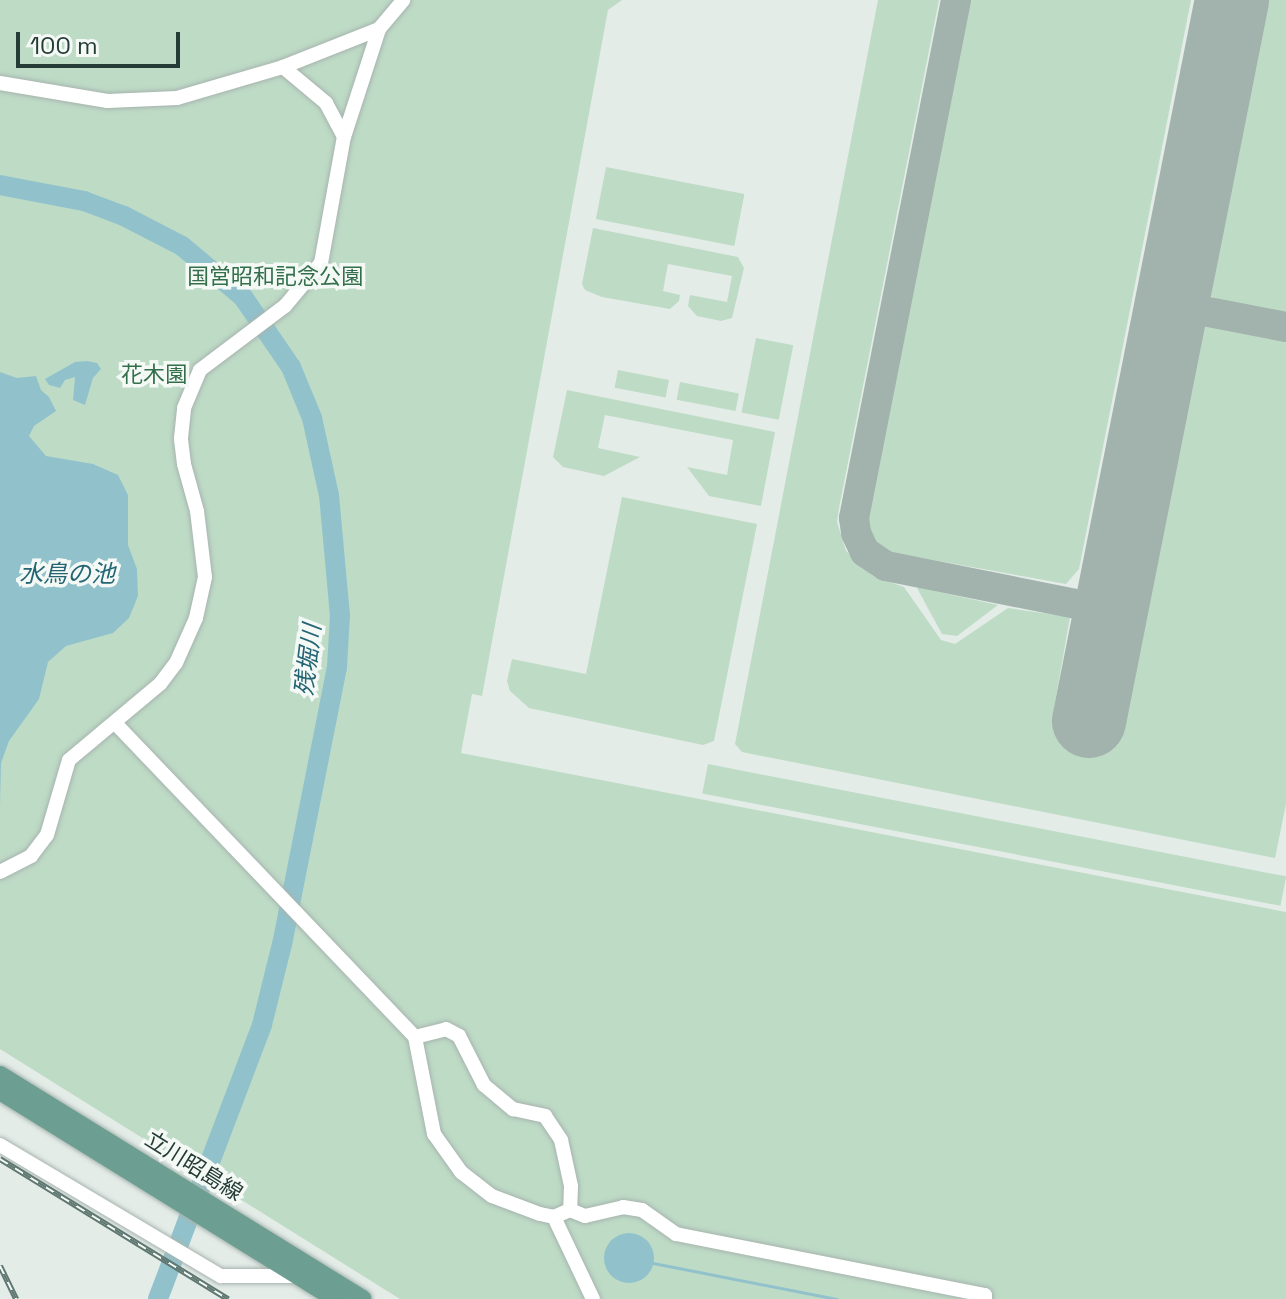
<!DOCTYPE html>
<html>
<head>
<meta charset="utf-8">
<style>
  body { margin:0 }
  #map { position:relative; width:1286px; height:1299px; overflow:hidden; background:#e4ece8; font-family:"Space Grotesk","Noto Sans JP",sans-serif }
  div>[style] { position:absolute }
  .green>* { inset:0; background:#bedbc6; transform-origin:0 0 }
  .water>* { inset:0; background:#91c2cc }
  .round { border-radius:50% }
  .stream>* { height:3px; margin:-1.5px; padding:0 1.5px; transform-origin:1.5px; border-radius:1.5px; background:#91c2cc }
  .river>* { height:20px; margin:-10px; padding:0 10px; transform-origin:10px; border-radius:10px; background:#91c2cc }
  .taxiway>* { height:30px; margin:-15px; padding:0 15px; transform-origin:15px; border-radius:15px; background:#a2b2ac }
  .runway>* { height:74px; margin:-37px; padding:0 37px; transform-origin:37px; border-radius:37px; background:#a2b2ac }
  .roads { filter:drop-shadow(0 0 2px #a7b4af) drop-shadow(0 0 2px #a7b4af) }
  .minor>* { height:14px; margin:-7px; padding:0 7px; transform-origin:7px; border-radius:7px; background:#fff }
  .major>* { height:18px; margin:-9px; padding:0 9px; transform-origin:9px; border-radius:9px; background:#6c9e91 }
  .rail>* { height:6px; margin-top:-3px; transform-origin:0; background:repeating-linear-gradient(90deg,#f4f9f6 0 9px,#5f7771 0 18px); box-sizing:border-box; border-block:2px solid #5f7771 }
  span { translate:-50% -50%; white-space:nowrap; text-align:center; line-height:1.15; -webkit-text-stroke:7px #f4f9f6; paint-order:stroke }
  .park-label { font-size:22px; color:#326f4a }
  .street-label { font-size:22px; color:#253c36 }
  .water-label { font-size:24px; color:#246573; font-style:italic }
  .scale { position:absolute; left:16px; top:32px; width:164px; height:36px; box-sizing:border-box; border:4px solid #253c36; border-top:0; padding-left:10px; font-size:24px; line-height:28px; white-space:nowrap; color:#253c36; -webkit-text-stroke:6px #f4f9f6; paint-order:stroke }
</style>
</head>
<body>
<div id="map">
  <div class="green">
    <i style="clip-path:polygon(0 0,622px 0,608px 10px,482px 696px,472px 694px,461px 753px,1286px 912px,1286px 1299px,400px 1299px,0 1049px)"></i>
    <i style="clip-path:polygon(878px 0,939px 0,839px 508px,837px 522px,846px 551px,873px 576px,904px 587px,941px 640px,955px 644px,1008px 608px,1070px 617px,1053px 714px,1122px 728px,1202px 330px,1206px 324px,1217px 320px,1286px 333px,1286px 804px,1275px 858px,742px 752px,735px 744px)"></i>
    <i style="clip-path:polygon(968px 0,1191px 0,1079px 569px,1066px 584px,888px 552px,878px 546px,866px 524px)"></i>
    <i style="clip-path:polygon(1267px 0,1286px 0,1286px 318px,1222px 306px,1211px 296px)"></i>
    <i style="left:606px;top:167px;width:141px;height:53px;rotate:11deg"></i>
    <i style="clip-path:polygon(593px 228px,738px 257px,744px 268px,732px 318px,721px 321px,697px 316px,688px 306px,690px 295px,727px 302px,732px 276px,668px 264px,663px 291px,680px 295px,679px 301px,670px 309px,602px 297px,585px 290px,582px 284px)"></i>
    <i style="left:756px;top:338px;width:38px;height:76px;rotate:11deg"></i>
    <i style="left:618px;top:370px;width:52px;height:18px;rotate:11deg"></i>
    <i style="left:680px;top:382px;width:60px;height:18px;rotate:11deg"></i>
    <i style="clip-path:polygon(567px 390px,775px 432px,761px 506px,709px 496px,687px 467px,727px 475px,733px 440px,605px 415px,598px 448px,640px 457px,604px 476px,563px 467px,553px 457px)"></i>
    <i style="clip-path:polygon(622px 497px,757px 524px,714px 741px,703px 745px,529px 708px,510px 691px,507px 681px,512px 659px,586px 674px)"></i>
    <i style="clip-path:polygon(917px 588px,921px 588px,998px 605px,957px 636px,942px 634px)"></i>
    <i style="left:708px;top:764px;width:589px;height:30px;rotate:11deg"></i>
  </div>
  <div class="water">
    <i style="clip-path:polygon(87px 361px,97px 363px,101px 369px,93px 378px,85px 405px,73px 400px,75px 377px,65px 380px,60px 388px,49px 385px,45px 379px,75px 362px)"></i>
    <i style="clip-path:polygon(0 372px,17px 378px,36px 376px,41px 390px,49px 397px,56px 411px,34px 426px,29px 436px,46px 456px,93px 464px,118px 475px,128px 495px,128px 545px,137px 569px,138px 596px,129px 618px,113px 633px,66px 646px,48px 662px,39px 699px,9px 741px,1px 763px,0 807px)"></i>
    <i class="round" style="left:604px;top:1233px;width:50px;height:50px"></i>
  </div>
  <div class="stream">
    <i style="left:653px;top:1263px;width:187px;rotate:11.1deg"></i>
  </div>
  <div class="river">
    <i style="left:0;top:185px;width:86px;rotate:10.8deg"></i>
    <i style="left:84px;top:201px;width:43px;rotate:20.6deg"></i>
    <i style="left:124px;top:216px;width:65px;rotate:27.3deg"></i>
    <i style="left:182px;top:246px;width:80px;rotate:39.9deg"></i>
    <i style="left:243px;top:297px;width:85px;rotate:55.6deg"></i>
    <i style="left:291px;top:367px;width:55px;rotate:67.6deg"></i>
    <i style="left:312px;top:418px;width:79px;rotate:77.6deg"></i>
    <i style="left:329px;top:495px;width:121px;rotate:84.8deg"></i>
    <i style="left:340px;top:615px;width:52px;rotate:93.3deg"></i>
    <i style="left:337px;top:667px;width:282px;rotate:101.2deg"></i>
    <i style="left:282px;top:944px;width:83px;rotate:103.9deg"></i>
    <i style="left:262px;top:1025px;width:293px;rotate:110.8deg"></i>
  </div>
  <div class="taxiway">
    <i style="left:956px;top:0;width:528px;rotate:101.14deg"></i>
    <i style="left:854px;top:518px;width:15px;rotate:82deg"></i>
    <i style="left:856px;top:533px;width:21px;rotate:65deg"></i>
    <i style="left:865px;top:552px;width:25px;rotate:34deg"></i>
    <i style="left:886px;top:566px;width:229px;rotate:11.3deg"></i>
    <i style="left:1172px;top:305px;width:116px;rotate:10.9deg"></i>
  </div>
  <div class="runway">
    <i style="left:1089px;top:721px;width:735px;rotate:-78.78deg"></i>
  </div>
  <div class="roads">
    <div class="minor">
      <i style="left:283px;top:67px;width:56px;rotate:39.9deg"></i>
      <i style="left:326px;top:103px;width:38px;rotate:62deg"></i>
      <i style="left:0;top:83px;width:109px;rotate:9.5deg"></i>
      <i style="left:108px;top:101px;width:69px;rotate:-2.5deg"></i>
      <i style="left:177px;top:98px;width:110px;rotate:-16.3deg"></i>
      <i style="left:283px;top:67px;width:103px;rotate:-21.6deg"></i>
      <i style="left:115px;top:723px;width:434px;rotate:46.3deg"></i>
      <i style="left:415px;top:1037px;width:32px;rotate:-14deg"></i>
      <i style="left:446px;top:1029px;width:15px;rotate:28deg"></i>
      <i style="left:459px;top:1036px;width:55px;rotate:63deg"></i>
      <i style="left:484px;top:1085px;width:38px;rotate:40deg"></i>
      <i style="left:513px;top:1109px;width:33px;rotate:12deg"></i>
      <i style="left:545px;top:1116px;width:29px;rotate:56deg"></i>
      <i style="left:561px;top:1140px;width:47px;rotate:77.7deg"></i>
      <i style="left:571px;top:1186px;width:24px;rotate:92deg"></i>
      <i style="left:570px;top:1210px;width:16px;rotate:22deg"></i>
      <i style="left:585px;top:1216px;width:39px;rotate:-13deg"></i>
      <i style="left:623px;top:1207px;width:19px;rotate:9deg"></i>
      <i style="left:642px;top:1210px;width:42px;rotate:35.2deg"></i>
      <i style="left:676px;top:1234px;width:315px;rotate:11.2deg"></i>
      <i style="left:985px;top:1295px;width:4px;rotate:90deg"></i>
      <i style="left:0;top:872px;width:35px;rotate:-27deg"></i>
      <i style="left:31px;top:856px;width:26px;rotate:-53deg"></i>
      <i style="left:47px;top:835px;width:78px;rotate:-73.7deg"></i>
      <i style="left:69px;top:760px;width:119px;rotate:-39.9deg"></i>
      <i style="left:160px;top:684px;width:26px;rotate:-53deg"></i>
      <i style="left:176px;top:663px;width:49px;rotate:-66deg"></i>
      <i style="left:196px;top:618px;width:42px;rotate:-77.6deg"></i>
      <i style="left:205px;top:577px;width:66px;rotate:-96.9deg"></i>
      <i style="left:197px;top:511px;width:49px;rotate:-105.5deg"></i>
      <i style="left:184px;top:464px;width:26px;rotate:-97deg"></i>
      <i style="left:181px;top:438px;width:30px;rotate:-84deg"></i>
      <i style="left:184px;top:408px;width:41px;rotate:-67.2deg"></i>
      <i style="left:200px;top:370px;width:106px;rotate:-37deg"></i>
      <i style="left:285px;top:306px;width:56px;rotate:-50.1deg"></i>
      <i style="left:321px;top:263px;width:128px;rotate:-79.7deg"></i>
      <i style="left:344px;top:137px;width:114px;rotate:-72deg"></i>
      <i style="left:379px;top:29px;width:38px;rotate:-50deg"></i>
      <i style="left:415px;top:1037px;width:99px;rotate:78.9deg"></i>
      <i style="left:434px;top:1134px;width:47px;rotate:54.6deg"></i>
      <i style="left:461px;top:1172px;width:39px;rotate:38deg"></i>
      <i style="left:492px;top:1196px;width:51px;rotate:20.6deg"></i>
      <i style="left:540px;top:1214px;width:14px;rotate:12deg"></i>
      <i style="left:554px;top:1217px;width:17px;rotate:-24deg"></i>
      <i style="left:0;top:1145px;width:257px;rotate:30.7deg"></i>
      <i style="left:221px;top:1276px;width:76px"></i>
      <i style="left:554px;top:1217px;width:91px;rotate:64.6deg"></i>
    </div>
    <div class="major">
      <i style="left:0;top:1075px;width:426px;rotate:31.7deg"></i>
      <i style="left:0;top:1091px;width:395px;rotate:31.8deg"></i>
    </div>
  </div>
  <div class="rail">
    <i style="left:0;top:1159px;width:268px;rotate:31.6deg"></i>
    <i style="left:0;top:1266px;width:37px;rotate:64deg"></i>
  </div>
  <div class="park-label">
    <span style="left:275px;top:277px">国営昭和記念公園</span>
    <span style="left:154px;top:375px">花木園</span>
  </div>
  <div class="street-label">
    <span style="left:194px;top:1166px;rotate:32deg">立川昭島線</span>
  </div>
  <div class="water-label">
    <span style="left:67px;top:574px">水鳥の池</span>
    <span style="left:308px;top:660px;rotate:-83deg">残堀川</span>
  </div>
  <div class="scale">100 m</div>
</div>
</body>
</html>
